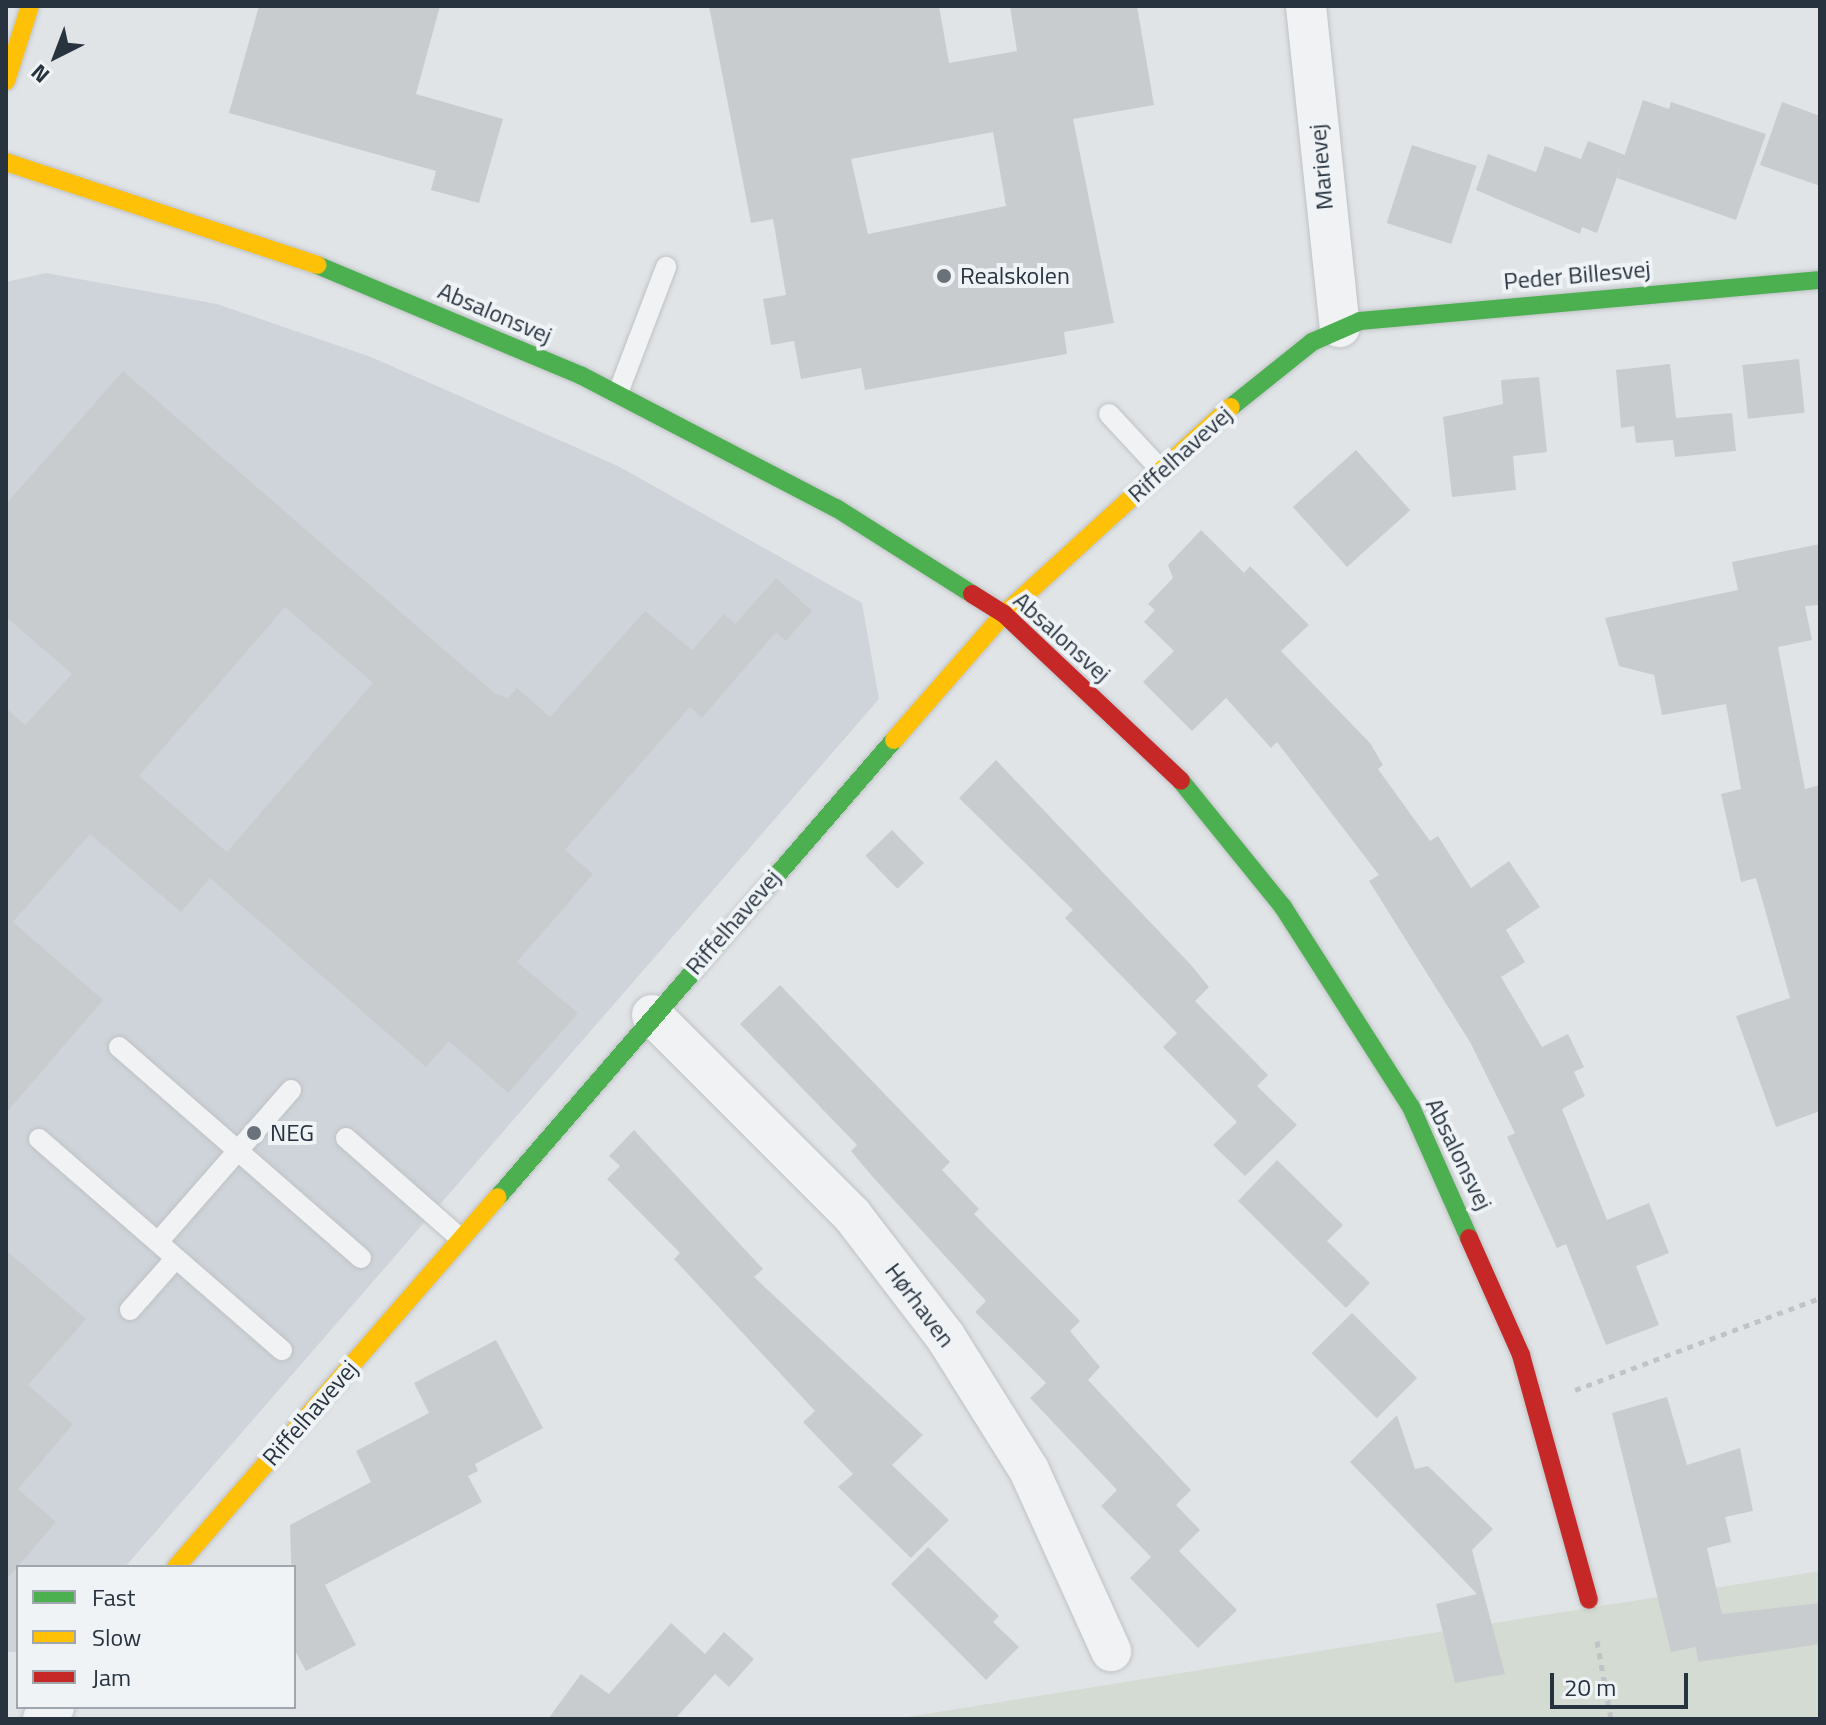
<!DOCTYPE html>
<html>
<head>
<meta charset="utf-8">
<style>
  body { margin:0 }
  #map { position:relative; width:1826px; height:1725px; overflow:hidden; background:#e1e4e7; font-family:"Titillium Web",sans-serif }
  div>[style] { position:absolute }
  .built>* { inset:0; background:#cfd4da }
  .green>* { inset:0; background:#d3dbd2 }
  .building>* { inset:0; background:#c9cccf; transform-origin:0 0 }
  .path>* { height:5px; margin-top:-2.5px; transform-origin:0; background:repeating-linear-gradient(90deg,#c0c3c7 0 6px,transparent 0 12px) }
  .roads { filter:drop-shadow(0 0 2px #bfc2c5) drop-shadow(0 0 2px #bfc2c5) }
  .lane>* { height:20px; margin:-10px; padding:0 10px; transform-origin:10px; border-radius:10px; background:#f1f2f3 }
  .street>* { height:40px; margin:-20px; padding:0 20px; transform-origin:20px; border-radius:20px; background:#f1f2f3 }
  .fast>* { height:18px; margin:-9px; padding:0 9px; transform-origin:9px; border-radius:9px; background:#4caf50 }
  .slow>* { height:18px; margin:-9px; padding:0 9px; transform-origin:9px; border-radius:9px; background:#ffc107 }
  .jam>* { height:18px; margin:-9px; padding:0 9px; transform-origin:9px; border-radius:9px; background:#c62828 }
  .dots>* { width:22px; height:22px; translate:-50% -50%; box-sizing:border-box; border:4px solid #eff3f6; border-radius:50% }
  span { translate:-50% -50%; white-space:nowrap; text-align:center; line-height:1.15; -webkit-text-stroke:8px #eff3f6; paint-order:stroke }
  .street-label { font-size:24px; color:#283340 }
  .poi-label { font-size:24px; color:#283340 }
  .left { translate:0 -50%; text-align:left }
  .frame { position:absolute; inset:0; border:8px solid #283340; pointer-events:none }
  .legend { position:absolute; left:16px; top:1565px; width:280px; height:144px; box-sizing:border-box; background:#eff3f6; border:2px solid #9fa6ad; margin:0; padding:10px 14px; list-style:none; font-size:24px; color:#283340 }
  .legend li { display:flex; align-items:center; gap:16px; height:40px }
  .legend b { width:40px; border:2px solid #9fa6ad }
  .north { position:absolute; left:16px; top:16px; width:80px; height:80px; -webkit-text-stroke:6px #eff3f6; paint-order:stroke; rotate:222deg; font-size:22px; font-weight:700; line-height:32px; text-align:center; color:#283340 }
  .north::after { content:''; display:block; margin:auto; width:28px; height:36px; background:#283340; clip-path:polygon(50% 0,100% 100%,50% 72%,0 100%) }
  .scale { position:absolute; left:1550px; top:1673px; width:138px; height:36px; box-sizing:border-box; border:4px solid #283340; border-top:0; padding-left:10px; font-size:24px; line-height:28px; white-space:nowrap; color:#283340; -webkit-text-stroke:6px #eff3f6; paint-order:stroke }
</style>
</head>
<body>
<div id="map">
  <div class="built">
    <i style="clip-path:polygon(46px 273px,217px 304px,371px 357px,618px 466px,862px 603px,879px 699px,125px 1567px,18px 1567px,18px 1652px,6px 1652px,6px 282px)"></i>
  </div>
  <div class="green">
    <i style="clip-path:polygon(1820px 1571px,1820px 1719px,894px 1719px)"></i>
  </div>
  <div class="building">
    <i style="clip-path:polygon(259px 6px,440px 6px,416px 94px,503px 119px,479px 203px,431px 190px,436px 171px,229px 113px)"></i>
    <i style="clip-path:polygon(evenodd,709px 6px,939px 6px,949px 63px,1017px 51px,1010px 6px,1137px 6px,1154px 105px,1073px 119px,1114px 323px,1064px 332px,1067px 354px,865px 390px,861px 368px,801px 379px,794px 341px,771px 345px,763px 299px,786px 295px,773px 219px,751px 223px,709px 6px,993px 132px,1006px 206px,868px 234px,851px 159px,993px 132px)"></i>
    <i style="clip-path:polygon(1643px 100px,1669px 109px,1671px 102px,1766px 134px,1736px 220px,1617px 178px)"></i>
    <i style="clip-path:polygon(1782px 102px,1820px 116px,1820px 186px,1760px 165px)"></i>
    <i style="clip-path:polygon(1588px 141px,1625px 155px,1597px 233px,1582px 227px,1580px 234px,1476px 190px,1488px 154px,1536px 172px,1545px 146px,1581px 159px)"></i>
    <i style="left:1412px;top:145px;width:68px;height:82px;rotate:18deg"></i>
    <i style="left:1799px;top:359px;width:54px;height:57px;rotate:84deg"></i>
    <i style="clip-path:polygon(1670px 364px,1676px 418px,1732px 413px,1736px 451px,1675px 457px,1673px 440px,1636px 443px,1634px 426px,1621px 428px,1616px 370px)"></i>
    <i style="clip-path:polygon(evenodd,123px 371px,494px 693px,508px 698px,517px 688px,550px 717px,645px 611px,692px 650px,724px 614px,735px 624px,776px 578px,812px 611px,786px 641px,776px 632px,702px 718px,690px 707px,565px 850px,593px 874px,517px 962px,578px 1013px,508px 1093px,449px 1041px,426px 1067px,210px 878px,181px 912px,90px 834px,13px 922px,103px 1000px,6px 1113px,6px 708px,25px 725px,72px 674px,6px 617px,6px 504px,123px 371px,285px 607px,373px 683px,227px 852px,139px 776px,285px 607px)"></i>
    <i style="clip-path:polygon(1539px 377px,1547px 452px,1513px 456px,1516px 490px,1452px 497px,1443px 417px,1503px 404px,1501px 380px)"></i>
    <i style="left:1356px;top:450px;width:81px;height:85px;rotate:48deg"></i>
    <i style="clip-path:polygon(1201px 530px,1244px 573px,1250px 566px,1309px 625px,1281px 651px,1370px 743px,1383px 765px,1378px 769px,1430px 841px,1438px 836px,1471px 888px,1509px 861px,1540px 907px,1506px 930px,1525px 962px,1501px 977px,1542px 1047px,1568px 1034px,1584px 1067px,1574px 1072px,1585px 1096px,1562px 1109px,1607px 1220px,1649px 1203px,1669px 1253px,1636px 1266px,1659px 1325px,1606px 1345px,1566px 1244px,1557px 1248px,1507px 1137px,1515px 1133px,1470px 1042px,1369px 881px,1379px 875px,1277px 742px,1271px 748px,1226px 698px,1192px 731px,1143px 682px,1174px 651px,1144px 622px,1155px 610px,1148px 604px,1173px 578px,1168px 565px)"></i>
    <i style="clip-path:polygon(1820px 544px,1820px 605px,1805px 606px,1812px 640px,1778px 647px,1805px 789px,1820px 785px,1820px 1111px,1776px 1127px,1736px 1016px,1790px 998px,1756px 878px,1741px 882px,1721px 794px,1741px 789px,1726px 704px,1662px 715px,1654px 675px,1619px 666px,1605px 618px,1738px 590px,1732px 562px)"></i>
    <i style="clip-path:polygon(996px 760px,1191px 965px,1209px 987px,1195px 1001px,1268px 1075px,1257px 1086px,1297px 1125px,1245px 1176px,1213px 1145px,1237px 1122px,1163px 1047px,1177px 1033px,1065px 918px,1073px 910px,959px 798px)"></i>
    <i style="left:892px;top:830px;width:46px;height:37px;rotate:46deg"></i>
    <i style="clip-path:polygon(780px 985px,950px 1162px,942px 1170px,979px 1209px,974px 1214px,1080px 1321px,1070px 1331px,1100px 1367px,1088px 1380px,1191px 1490px,1176px 1505px,1200px 1530px,1179px 1551px,1237px 1610px,1198px 1648px,1130px 1578px,1151px 1557px,1101px 1506px,1117px 1490px,1030px 1398px,1046px 1383px,975px 1312px,986px 1301px,871px 1175px,851px 1151px,857px 1145px,740px 1024px)"></i>
    <i style="clip-path:polygon(634px 1130px,763px 1269px,754px 1277px,923px 1435px,892px 1465px,949px 1520px,911px 1558px,838px 1487px,853px 1474px,803px 1422px,815px 1411px,674px 1259px,680px 1253px,607px 1179px,620px 1166px,609px 1156px)"></i>
    <i style="clip-path:polygon(1277px 1160px,1343px 1225px,1327px 1241px,1370px 1283px,1346px 1308px,1238px 1201px)"></i>
    <i style="clip-path:polygon(6px 1250px,86px 1319px,28px 1385px,73px 1424px,18px 1489px,56px 1522px,6px 1580px)"></i>
    <i style="left:1352px;top:1313px;width:92px;height:57px;rotate:45deg"></i>
    <i style="clip-path:polygon(496px 1340px,543px 1428px,475px 1464px,478px 1471px,468px 1476px,482px 1502px,325px 1585px,356px 1645px,306px 1671px,294px 1649px,290px 1525px,371px 1482px,356px 1451px,429px 1413px,414px 1383px)"></i>
    <i style="clip-path:polygon(1667px 1397px,1687px 1465px,1740px 1448px,1753px 1511px,1725px 1517px,1731px 1542px,1707px 1548px,1722px 1614px,1820px 1603px,1820px 1644px,1698px 1662px,1696px 1647px,1671px 1652px,1612px 1413px)"></i>
    <i style="clip-path:polygon(1397px 1415px,1415px 1469px,1428px 1466px,1493px 1529px,1472px 1550px,1505px 1674px,1455px 1683px,1436px 1604px,1477px 1594px,1350px 1462px)"></i>
    <i style="clip-path:polygon(928px 1547px,999px 1616px,993px 1622px,1019px 1647px,986px 1680px,891px 1584px)"></i>
    <i style="clip-path:polygon(671px 1623px,705px 1654px,724px 1632px,754px 1659px,729px 1687px,715px 1674px,675px 1719px,548px 1719px,581px 1674px,609px 1694px)"></i>
  </div>
  <div class="path">
    <i style="left:1575px;top:1390px;width:262px;rotate:-20.6deg"></i>
    <i style="left:1597px;top:1641px;width:79px;rotate:79.8deg"></i>
  </div>
  <div class="roads">
    <div class="lane">
      <i style="left:618px;top:393px;width:135px;rotate:-69.1deg"></i>
      <i style="left:1109px;top:414px;width:76px;rotate:47.1deg"></i>
      <i style="left:119px;top:1047px;width:321px;rotate:41.1deg"></i>
      <i style="left:346px;top:1138px;width:152px;rotate:41.3deg"></i>
      <i style="left:39px;top:1139px;width:322px;rotate:41deg"></i>
      <i style="left:158px;top:1242px;width:202px;rotate:-48.8deg"></i>
      <i style="left:130px;top:1310px;width:69px;rotate:-48.5deg"></i>
    </div>
    <div class="street">
      <i style="left:1306px;top:6px;width:323px;rotate:84deg"></i>
      <i style="left:652px;top:1015px;width:283px;rotate:45deg"></i>
      <i style="left:852px;top:1215px;width:153px;rotate:52.5deg"></i>
      <i style="left:945px;top:1336px;width:158px;rotate:57.9deg"></i>
      <i style="left:1029px;top:1470px;width:199px;rotate:65.6deg"></i>
      <i style="left:43px;top:1719px;width:16px;rotate:-47deg"></i>
    </div>
    <div class="fast">
      <i style="left:317px;top:265px;width:287px;rotate:22.7deg"></i>
      <i style="left:582px;top:376px;width:286px;rotate:27.5deg"></i>
      <i style="left:836px;top:508px;width:161px;rotate:32.3deg"></i>
      <i style="left:1231px;top:407px;width:104px;rotate:-38.7deg"></i>
      <i style="left:1312px;top:342px;width:52px;rotate:-23.6deg"></i>
      <i style="left:1360px;top:321px;width:462px;rotate:-5.1deg"></i>
      <i style="left:1181px;top:781px;width:162px;rotate:51deg"></i>
      <i style="left:1283px;top:907px;width:237px;rotate:57.4deg"></i>
      <i style="left:1411px;top:1107px;width:143px;rotate:66.1deg"></i>
      <i style="left:498px;top:1197px;width:605px;rotate:-49.09deg"></i>
    </div>
    <div class="slow">
      <i style="left:6px;top:81px;width:79px;rotate:-72.3deg"></i>
      <i style="left:6px;top:162px;width:328px;rotate:18.3deg"></i>
      <i style="left:894px;top:740px;width:167px;rotate:-48.9deg"></i>
      <i style="left:1004px;top:614px;width:307px;rotate:-42.4deg"></i>
      <i style="left:176px;top:1567px;width:490px;rotate:-49deg"></i>
    </div>
    <div class="jam">
      <i style="left:972px;top:594px;width:38px;rotate:32deg"></i>
      <i style="left:1004px;top:614px;width:243px;rotate:43.3deg"></i>
      <i style="left:1469px;top:1238px;width:128px;rotate:66deg"></i>
      <i style="left:1521px;top:1355px;width:254px;rotate:74.5deg"></i>
    </div>
  </div>
  <div class="dots">
    <i style="left:944px;top:276px;background:#69717a"></i>
    <i style="left:254px;top:1133px;background:#69717a"></i>
  </div>
  <div class="street-label">
    <span style="left:1321px;top:167px;rotate:-95deg">Marievej</span>
    <span style="left:1577px;top:275px;rotate:-5deg">Peder Billesvej</span>
    <span style="left:495px;top:313px;rotate:23deg">Absalonsvej</span>
    <span style="left:1180px;top:454px;rotate:-42deg">Riffelhavevej</span>
    <span style="left:1062px;top:637px;rotate:42deg">Absalonsvej</span>
    <span style="left:733px;top:922px;rotate:-49deg">Riffelhavevej</span>
    <span style="left:1459px;top:1154px;rotate:64deg">Absalonsvej</span>
    <span style="left:920px;top:1305px;rotate:53deg">Hørhaven</span>
    <span style="left:310px;top:1413px;rotate:-49deg">Riffelhavevej</span>
  </div>
  <div class="poi-label">
    <span class="left" style="left:960px;top:276px">Realskolen</span>
    <span class="left" style="left:270px;top:1133px">NEG</span>
  </div>
  <div class="frame"></div>
  <ul class="legend">
  <li><b style="height:10px;background:#4caf50"></b>Fast</li>
  <li><b style="height:10px;background:#ffc107"></b>Slow</li>
  <li><b style="height:10px;background:#c62828"></b>Jam</li>
  </ul>
  <div class="north">N</div>
  <div class="scale">20 m</div>
</div>
</body>
</html>
